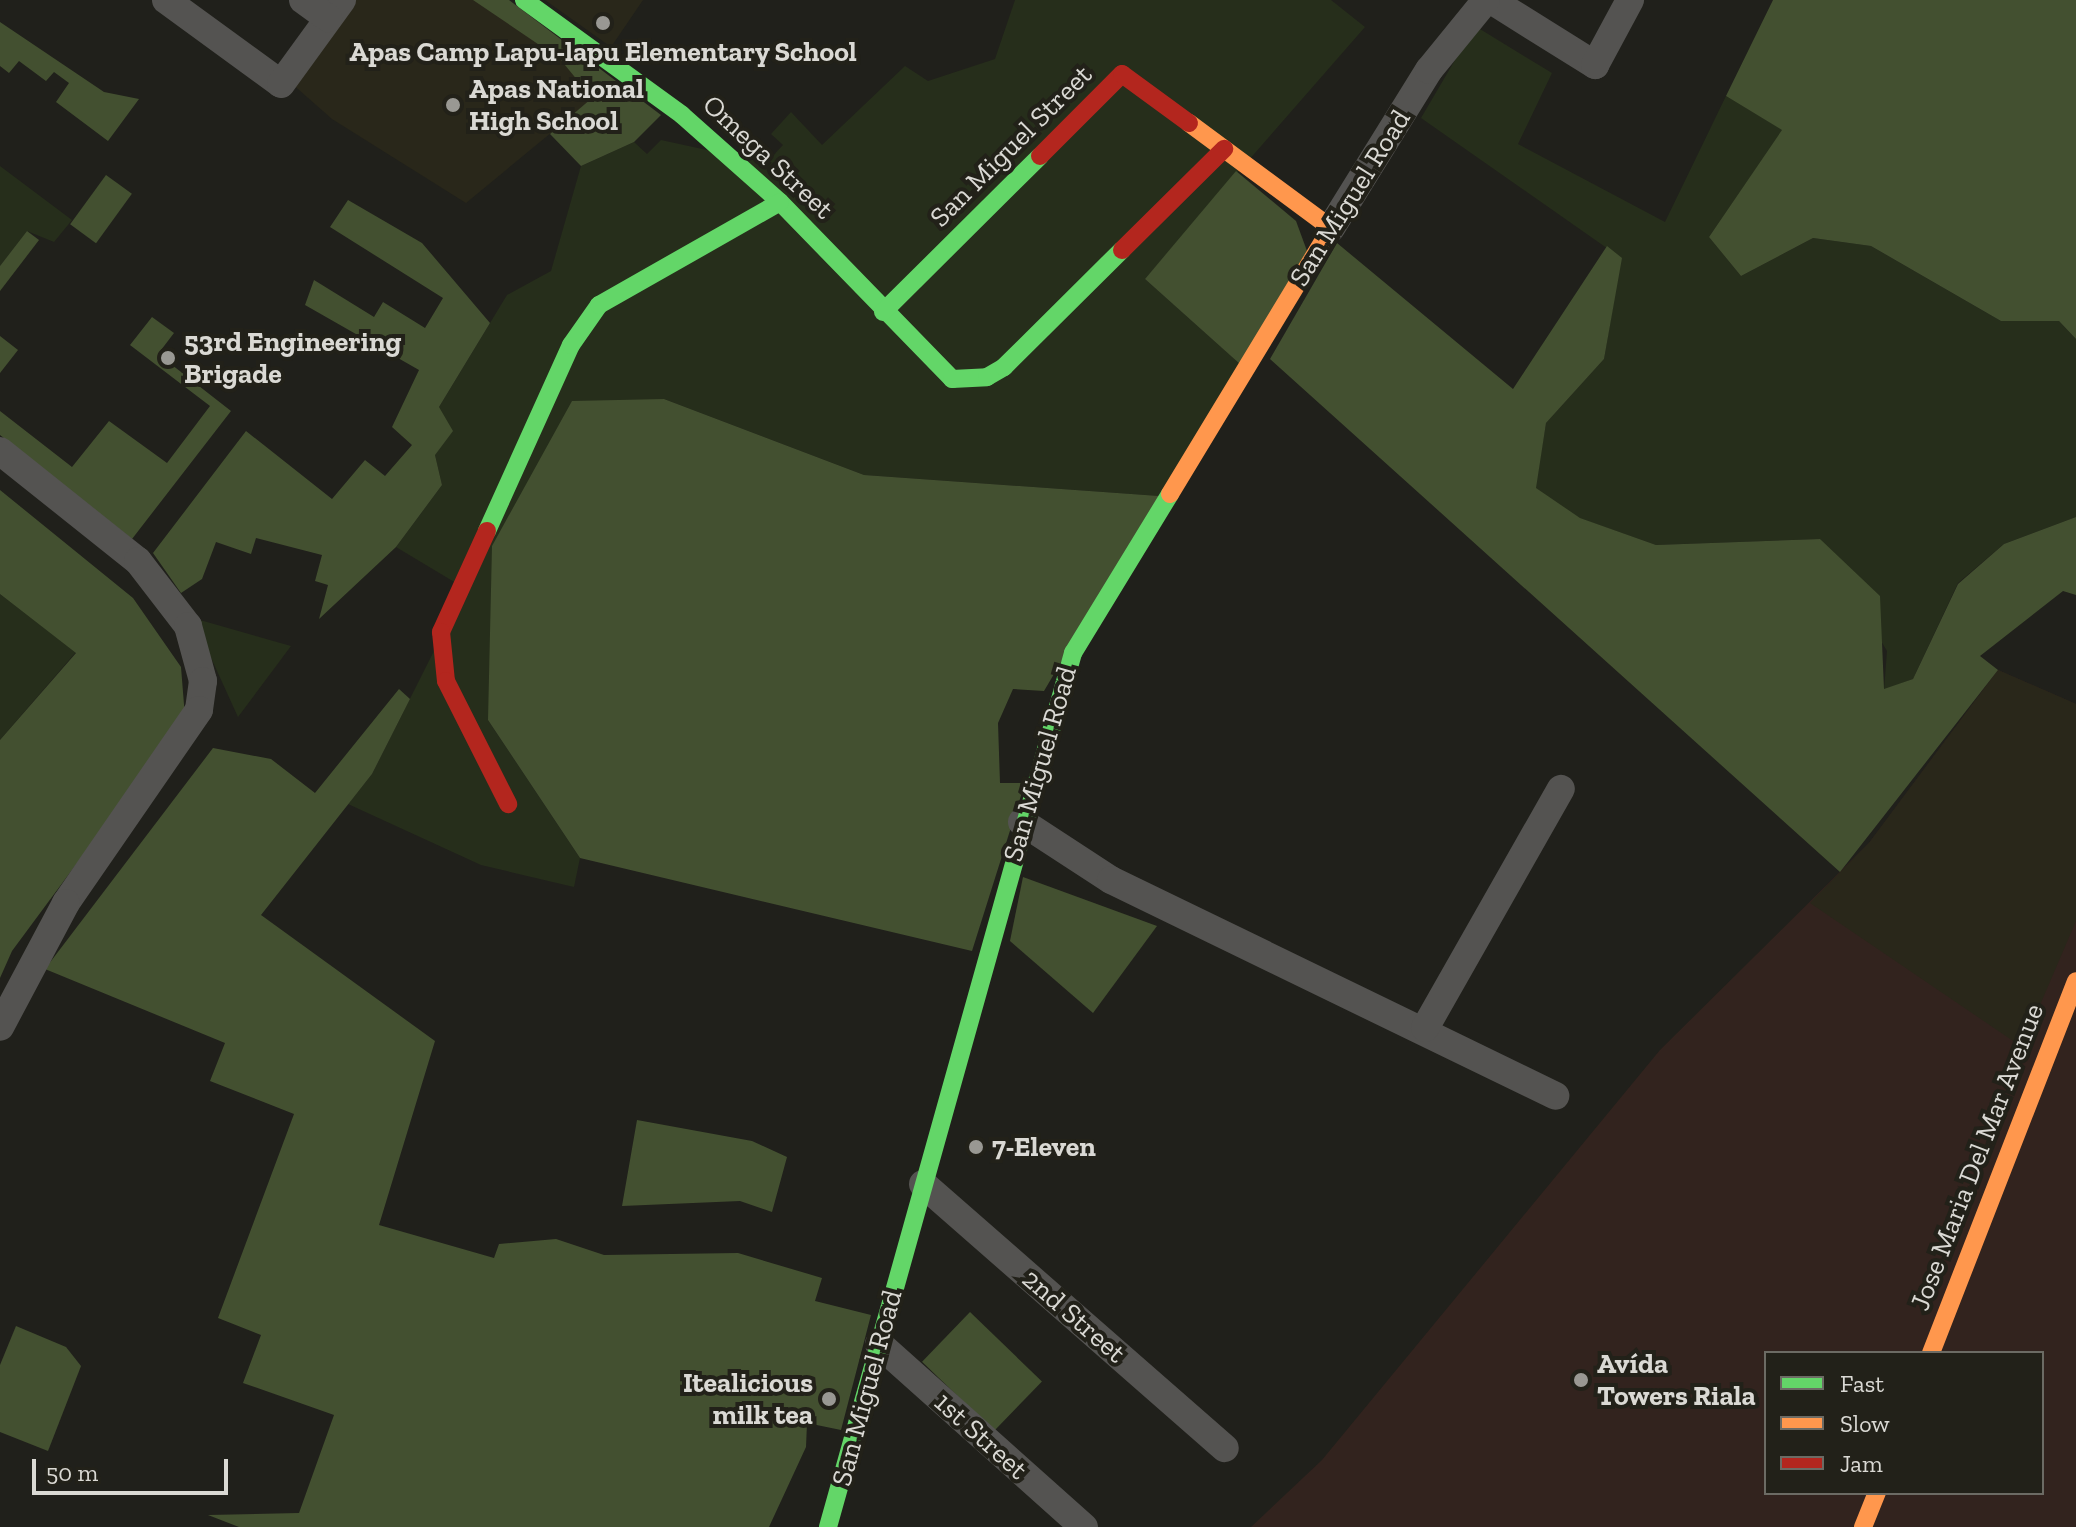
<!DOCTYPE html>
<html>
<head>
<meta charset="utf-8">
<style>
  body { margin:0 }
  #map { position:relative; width:2076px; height:1527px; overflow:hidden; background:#20201b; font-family:"Zilla Slab",serif }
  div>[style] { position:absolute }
  .commercial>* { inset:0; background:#32231e }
  .built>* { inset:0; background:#29271a }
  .green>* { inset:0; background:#262e1b }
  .forest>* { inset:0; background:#435030; transform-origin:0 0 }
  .street>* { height:28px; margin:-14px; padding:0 14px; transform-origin:14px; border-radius:14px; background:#545351 }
  .fast>* { height:18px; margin:-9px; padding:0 9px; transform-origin:9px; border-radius:9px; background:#63d668 }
  .slow>* { height:18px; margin:-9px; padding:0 9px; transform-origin:9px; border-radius:9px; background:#ff974d }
  .jam>* { height:18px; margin:-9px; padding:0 9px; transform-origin:9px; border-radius:9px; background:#b3261e }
  .dots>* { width:22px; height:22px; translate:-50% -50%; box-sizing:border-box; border:4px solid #222119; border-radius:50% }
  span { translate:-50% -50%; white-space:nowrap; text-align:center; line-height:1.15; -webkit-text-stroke:8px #222119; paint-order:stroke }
  .poi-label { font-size:28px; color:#dad9d4; font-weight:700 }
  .left { translate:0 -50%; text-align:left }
  .right { translate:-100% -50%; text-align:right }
  .street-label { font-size:28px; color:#dad9d4 }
  .legend { position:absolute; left:1764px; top:1351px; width:280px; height:144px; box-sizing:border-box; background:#222119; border:2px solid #6c6b64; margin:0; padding:10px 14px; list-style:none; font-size:24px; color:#dad9d4 }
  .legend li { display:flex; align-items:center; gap:16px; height:40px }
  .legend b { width:40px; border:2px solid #6c6b64 }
  .scale { position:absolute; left:32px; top:1459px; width:196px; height:36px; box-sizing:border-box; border:4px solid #dad9d4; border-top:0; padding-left:10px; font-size:24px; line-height:28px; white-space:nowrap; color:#dad9d4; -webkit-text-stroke:6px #222119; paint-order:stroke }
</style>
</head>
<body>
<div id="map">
  <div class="commercial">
    <i style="clip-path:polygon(evenodd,1998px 670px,2076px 704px,2076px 1527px,1251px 1527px,1322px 1460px,1660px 1050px,1869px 843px,1998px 670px,1766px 1353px,2042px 1353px,2042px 1493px,1766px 1493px,1766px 1353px)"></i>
  </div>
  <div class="built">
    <i style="clip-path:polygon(350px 0,509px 0,597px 95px,466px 203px,332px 119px,290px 82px)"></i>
    <i style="clip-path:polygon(545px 0,643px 0,611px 47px)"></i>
    <i style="clip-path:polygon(1998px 670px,2076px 704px,2076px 921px,2022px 1047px,1810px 903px,1869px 843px)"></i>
  </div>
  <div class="green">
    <i style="clip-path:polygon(1015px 0,1331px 0,1365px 27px,1145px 279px,1241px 365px,1159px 496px,864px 475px,664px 399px,488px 720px,580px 858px,574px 887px,481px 865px,348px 804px,372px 774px,433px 653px,456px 583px,396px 547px,442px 485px,435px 455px,439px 407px,507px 295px,551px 271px,581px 166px,634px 142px,647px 154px,661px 140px,766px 163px,783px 145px,771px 134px,791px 112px,822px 145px,905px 66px,928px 81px,995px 59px)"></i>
    <i style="clip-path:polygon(1475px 26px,1552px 73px,1518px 144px,1665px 222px,1726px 96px,1783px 130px,1709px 237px,1741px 276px,1813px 238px,1871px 246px,2001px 321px,2059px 321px,2076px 339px,2076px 517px,2004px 544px,1958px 583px,1913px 679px,1884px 690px,1887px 651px,1820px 539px,1656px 545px,1579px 518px,1535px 488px,1546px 423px,1604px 359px,1621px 258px,1421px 118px)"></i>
    <i style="clip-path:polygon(0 166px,72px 220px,54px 242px,27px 231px,0 266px)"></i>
    <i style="clip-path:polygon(0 594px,76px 652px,0 740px)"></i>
    <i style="clip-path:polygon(193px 618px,291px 646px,238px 717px)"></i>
  </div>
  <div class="forest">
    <i style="clip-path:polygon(473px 0,509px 0,661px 115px,634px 142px,581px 166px,550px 134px,592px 98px,560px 59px)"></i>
    <i style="clip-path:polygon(1773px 0,2076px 0,2076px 339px,2059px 321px,2001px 321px,1871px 246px,1813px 238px,1741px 276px,1709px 237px,1782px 130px,1726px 96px)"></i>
    <i style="clip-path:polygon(0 22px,104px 92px,139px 99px,108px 141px,56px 102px,69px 83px,54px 72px,46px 81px,19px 61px,9px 73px,0 66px)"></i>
    <i style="clip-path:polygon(1236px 171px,1296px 221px,1307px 251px,1241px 365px,1145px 279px)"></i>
    <i style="left:106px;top:175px;width:32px;height:61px;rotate:36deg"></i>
    <i style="clip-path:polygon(348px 200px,422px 243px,490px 323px,439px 407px,453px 431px,435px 455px,442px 485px,396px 547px,319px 619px,328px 585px,315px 581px,322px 555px,256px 538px,251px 554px,216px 542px,202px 579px,181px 593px,153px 553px,246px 431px,332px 499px,365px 460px,385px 476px,412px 445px,392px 427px,419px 370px,305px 305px,314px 280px,374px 317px,383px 302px,425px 328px,443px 298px,330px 227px)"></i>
    <i style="clip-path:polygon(27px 231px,39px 240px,0 291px,0 266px)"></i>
    <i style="clip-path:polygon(1337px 243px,1513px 389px,1607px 246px,1622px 258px,1604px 359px,1546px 423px,1536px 488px,1580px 518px,1656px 545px,1820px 539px,1880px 596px,1884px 689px,1913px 679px,1958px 584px,2004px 544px,2076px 517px,2076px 595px,2063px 591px,1980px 656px,1998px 670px,1840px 872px,1270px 359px)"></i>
    <i style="clip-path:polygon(152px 317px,174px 333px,158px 354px,231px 411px,132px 539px,0 435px,0 411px,72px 467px,109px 421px,167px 463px,210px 406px,130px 345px)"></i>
    <i style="clip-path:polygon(0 336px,18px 350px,0 373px)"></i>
    <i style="clip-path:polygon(664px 399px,864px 475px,1159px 496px,1044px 691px,1013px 689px,998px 723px,1000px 783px,1025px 783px,972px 951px,580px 858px,488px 720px,492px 546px,572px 401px)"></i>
    <i style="clip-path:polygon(0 490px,133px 598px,181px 667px,185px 717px,12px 951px,0 978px,0 740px,76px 653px,0 594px)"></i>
    <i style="clip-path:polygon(399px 689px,410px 699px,372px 774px,261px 915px,435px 1041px,379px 1225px,494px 1258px,499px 1244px,556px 1239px,604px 1255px,738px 1253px,822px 1278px,815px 1301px,871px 1315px,841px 1430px,807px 1423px,806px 1447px,769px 1527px,239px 1527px,208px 1515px,299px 1513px,334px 1415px,243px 1383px,261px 1335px,218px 1318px,294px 1114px,210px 1081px,225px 1043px,45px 969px,213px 748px,271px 759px,315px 793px)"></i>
    <i style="clip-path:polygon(1023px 877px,1157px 926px,1093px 1013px,1010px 941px)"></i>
    <i style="clip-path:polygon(637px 1120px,752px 1141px,787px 1157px,772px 1212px,740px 1201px,622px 1206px)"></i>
    <i style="left:970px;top:1312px;width:100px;height:69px;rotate:44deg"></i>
    <i style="clip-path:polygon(16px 1326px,66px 1347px,81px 1366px,48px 1451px,0 1432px,0 1365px)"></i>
  </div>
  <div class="street">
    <i style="left:166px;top:0;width:142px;rotate:36.1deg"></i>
    <i style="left:281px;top:84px;width:104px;rotate:-54deg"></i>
    <i style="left:303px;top:0;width:31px;rotate:36deg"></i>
    <i style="left:1491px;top:0;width:123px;rotate:32deg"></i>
    <i style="left:1595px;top:65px;width:74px;rotate:-61.7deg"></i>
    <i style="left:1331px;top:228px;width:186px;rotate:-58.2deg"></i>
    <i style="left:1429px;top:70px;width:90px;rotate:-50.8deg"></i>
    <i style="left:0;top:451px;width:176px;rotate:38.6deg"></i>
    <i style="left:138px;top:561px;width:82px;rotate:52.4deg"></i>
    <i style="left:188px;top:626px;width:57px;rotate:74.7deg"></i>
    <i style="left:203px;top:681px;width:29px;rotate:98deg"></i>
    <i style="left:199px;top:710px;width:234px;rotate:124.6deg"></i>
    <i style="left:66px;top:903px;width:140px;rotate:118deg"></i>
    <i style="left:1022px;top:822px;width:106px;rotate:33.1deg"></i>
    <i style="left:1111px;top:880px;width:494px;rotate:25.9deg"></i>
    <i style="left:1425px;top:1028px;width:275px;rotate:-60.4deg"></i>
    <i style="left:923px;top:1184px;width:401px;rotate:41.2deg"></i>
    <i style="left:879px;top:1344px;width:275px;rotate:41.8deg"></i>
  </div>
  <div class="fast">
    <i style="left:524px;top:0;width:195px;rotate:36deg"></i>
    <i style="left:682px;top:115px;width:131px;rotate:41.6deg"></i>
    <i style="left:780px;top:202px;width:247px;rotate:45.8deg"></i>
    <i style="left:952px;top:379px;width:35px;rotate:-3deg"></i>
    <i style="left:987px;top:377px;width:20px;rotate:-30deg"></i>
    <i style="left:1004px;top:367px;width:166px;rotate:-44.8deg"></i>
    <i style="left:883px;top:312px;width:221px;rotate:-44.8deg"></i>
    <i style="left:487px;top:531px;width:204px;rotate:-65.7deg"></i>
    <i style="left:571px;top:345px;width:49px;rotate:-55deg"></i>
    <i style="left:599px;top:305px;width:208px;rotate:-29.6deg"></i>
    <i style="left:828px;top:1527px;width:908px;rotate:-74.34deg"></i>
    <i style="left:1073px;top:653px;width:186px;rotate:-58.6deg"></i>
  </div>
  <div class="slow">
    <i style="left:1170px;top:494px;width:311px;rotate:-58.8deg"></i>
    <i style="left:1331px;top:228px;width:177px;rotate:-143.5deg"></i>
    <i style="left:1931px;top:1353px;width:399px;rotate:-68.7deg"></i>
    <i style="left:1863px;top:1527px;width:37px;rotate:-68deg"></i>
  </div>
  <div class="jam">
    <i style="left:1040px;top:156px;width:116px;rotate:-45deg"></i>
    <i style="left:1122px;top:74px;width:83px;rotate:36.2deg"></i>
    <i style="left:1122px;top:250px;width:144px;rotate:-44.7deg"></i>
    <i style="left:487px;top:531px;width:111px;rotate:114.5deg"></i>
    <i style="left:441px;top:632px;width:49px;rotate:84.2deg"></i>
    <i style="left:446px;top:681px;width:138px;rotate:63.2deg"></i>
  </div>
  <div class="dots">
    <i style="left:603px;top:23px;background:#999893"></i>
    <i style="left:453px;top:105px;background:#999893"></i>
    <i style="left:168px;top:358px;background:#999893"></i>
    <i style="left:976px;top:1147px;background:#999893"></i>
    <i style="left:1581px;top:1380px;background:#999893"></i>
    <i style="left:829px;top:1399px;background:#999893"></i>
  </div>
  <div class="poi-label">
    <span style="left:603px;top:52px">Apas Camp Lapu-lapu Elementary School</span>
    <span class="left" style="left:469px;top:105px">Apas National<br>High School</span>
    <span class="left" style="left:184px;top:358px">53rd Engineering<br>Brigade</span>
    <span class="left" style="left:992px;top:1147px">7-Eleven</span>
    <span class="left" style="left:1597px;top:1380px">Avída<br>Towers Riala</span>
    <span class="right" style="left:813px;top:1399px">Itealicious<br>milk tea</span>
  </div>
  <div class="street-label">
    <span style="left:1011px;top:146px;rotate:-45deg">San Miguel Street</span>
    <span style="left:768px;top:157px;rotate:43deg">Omega Street</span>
    <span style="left:1350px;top:198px;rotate:-58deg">San Miguel Road</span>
    <span style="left:1040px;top:764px;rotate:-74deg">San Miguel Road</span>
    <span style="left:1977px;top:1157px;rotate:-69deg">Jose Maria Del Mar Avenue</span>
    <span style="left:1074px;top:1316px;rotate:41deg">2nd Street</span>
    <span style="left:867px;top:1388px;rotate:-75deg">San Miguel Road</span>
    <span style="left:981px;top:1436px;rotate:42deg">1st Street</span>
  </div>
  <ul class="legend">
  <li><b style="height:10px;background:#63d668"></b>Fast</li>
  <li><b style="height:10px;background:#ff974d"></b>Slow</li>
  <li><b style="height:10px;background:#b3261e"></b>Jam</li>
  </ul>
  <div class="scale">50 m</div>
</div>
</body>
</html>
